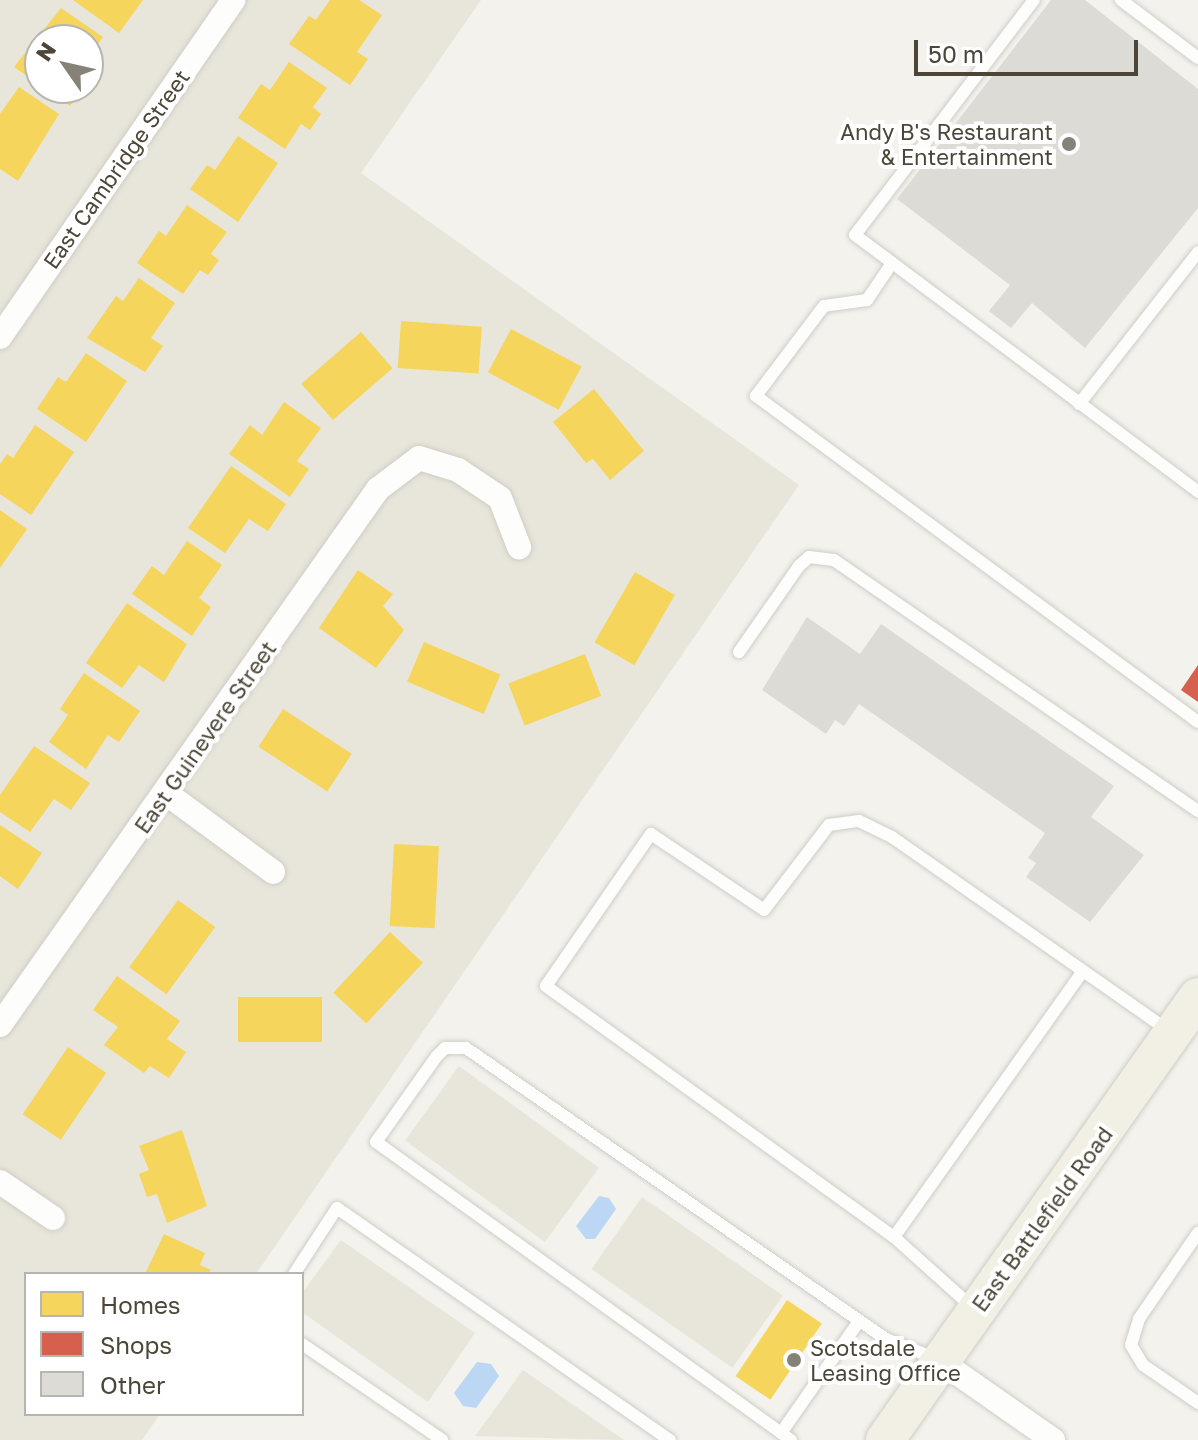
<!DOCTYPE html>
<html>
<head>
<meta charset="utf-8">
<style>
  body { margin:0 }
  #map { position:relative; width:1198px; height:1440px; overflow:hidden; background:#f3f2ed; font-family:"Golos Text",sans-serif }
  div>[style] { position:absolute }
  .residential>* { inset:0; background:#e8e5da; transform-origin:0 0 }
  .water>* { inset:0; background:#bbd7f4 }
  .homes>* { inset:0; background:#f6d55c; transform-origin:0 0 }
  .shops>* { inset:0; background:#d6604d }
  .building>* { inset:0; background:#dddbd5 }
  .roads { filter:drop-shadow(0 0 2px #cfcdc7) drop-shadow(0 0 2px #cfcdc7) }
  .lane>* { height:12px; margin:-6px; padding:0 6px; transform-origin:6px; border-radius:6px; background:#fdfdfc }
  .street>* { height:24px; margin:-12px; padding:0 12px; transform-origin:12px; border-radius:12px; background:#fdfdfc }
  .primary>* { height:38px; margin:-19px; padding:0 19px; transform-origin:19px; border-radius:19px; background:#f2f0e5 }
  .dots>* { width:22px; height:22px; translate:-50% -50%; box-sizing:border-box; border:4px solid #fff; border-radius:50% }
  span { translate:-50% -50%; white-space:nowrap; text-align:center; line-height:1.15; -webkit-text-stroke:8px #fff; paint-order:stroke }
  .poi-label { font-size:22px; color:#4b4637 }
  .right { translate:-100% -50%; text-align:right }
  .left { translate:0 -50%; text-align:left }
  .street-label { font-size:22px; color:#4b4637 }
  .legend { position:absolute; left:24px; top:1272px; width:280px; height:144px; box-sizing:border-box; background:#fff; border:2px solid #b7b5af; margin:0; padding:10px 14px; list-style:none; font-size:24px; color:#4b4637 }
  .legend li { display:flex; align-items:center; gap:16px; height:40px }
  .legend b { width:40px; border:2px solid #b7b5af }
  .north { position:absolute; left:24px; top:24px; width:80px; height:80px; box-sizing:border-box; background:#fff; border:2px solid #b7b5af; border-radius:50%; rotate:304deg; font-size:22px; font-weight:700; line-height:32px; text-align:center; color:#4b4637 }
  .north::after { content:''; display:block; margin:auto; width:28px; height:36px; background:#868277; clip-path:polygon(50% 0,100% 100%,50% 72%,0 100%) }
  .scale { position:absolute; left:914px; top:40px; width:224px; height:36px; box-sizing:border-box; border:4px solid #4b4637; border-top:0; padding-left:10px; font-size:24px; line-height:28px; white-space:nowrap; color:#4b4637; -webkit-text-stroke:6px #fff; paint-order:stroke }
</style>
</head>
<body>
<div id="map">
  <div class="residential">
    <i style="clip-path:polygon(evenodd,0 0,481px 0,361px 173px,799px 485px,256px 1274px,26px 1274px,26px 1414px,160px 1414px,142px 1440px,0 1440px,0 0,40px 40px,88px 40px,88px 88px,40px 88px,40px 40px)"></i>
    <i style="left:459px;top:1066px;width:173px;height:92px;rotate:36deg"></i>
    <i style="left:642px;top:1197px;width:172px;height:88px;rotate:35deg"></i>
    <i style="clip-path:polygon(341px 1240px,475px 1333px,428px 1402px,302px 1312px,302px 1293px)"></i>
    <i style="clip-path:polygon(523px 1370px,624px 1440px,475px 1436px)"></i>
  </div>
  <div class="water">
    <i style="clip-path:polygon(599px 1196px,609px 1198px,616px 1209px,595px 1239px,586px 1239px,576px 1226px)"></i>
    <i style="clip-path:polygon(477px 1362px,491px 1364px,499px 1376px,476px 1408px,463px 1406px,454px 1393px)"></i>
  </div>
  <div class="homes">
    <i style="clip-path:polygon(73px 0,143px 0,119px 33px)"></i>
    <i style="clip-path:polygon(330px 0,359px 0,382px 15px,357px 52px,368px 59px,350px 85px,289px 44px,309px 16px,316px 20px)"></i>
    <i style="clip-path:polygon(61px 8px,103px 37px,88px 58px,88px 40px,40px 40px,40px 85px,14px 67px)"></i>
    <i style="clip-path:polygon(289px 62px,327px 88px,313px 107px,321px 114px,310px 130px,301px 124px,285px 149px,238px 118px,261px 84px,270px 90px)"></i>
    <i style="clip-path:polygon(19px 87px,59px 114px,18px 181px,0 169px,0 114px)"></i>
    <i style="clip-path:polygon(45px 88px,82px 88px,70px 106px)"></i>
    <i style="clip-path:polygon(238px 136px,278px 163px,238px 222px,190px 189px,207px 165px,215px 170px)"></i>
    <i style="clip-path:polygon(187px 205px,227px 232px,211px 254px,219px 260px,208px 275px,200px 270px,183px 294px,137px 263px,159px 231px,166px 236px)"></i>
    <i style="clip-path:polygon(139px 278px,175px 303px,151px 338px,163px 346px,145px 372px,87px 338px,116px 296px,123px 301px)"></i>
    <i style="left:401px;top:321px;width:81px;height:47px;rotate:4deg"></i>
    <i style="left:511px;top:329px;width:80px;height:49px;rotate:28deg"></i>
    <i style="left:361px;top:332px;width:48px;height:79px;rotate:49deg"></i>
    <i style="clip-path:polygon(86px 353px,127px 381px,86px 442px,37px 409px,58px 377px,66px 382px)"></i>
    <i style="clip-path:polygon(594px 389px,644px 451px,610px 480px,593px 459px,586px 463px,553px 422px)"></i>
    <i style="clip-path:polygon(284px 402px,321px 428px,297px 461px,309px 469px,290px 497px,229px 454px,250px 425px,262px 435px)"></i>
    <i style="clip-path:polygon(35px 425px,74px 452px,31px 515px,0 494px,0 464px,7px 454px,13px 458px)"></i>
    <i style="clip-path:polygon(231px 466px,286px 504px,268px 531px,249px 519px,225px 553px,188px 528px)"></i>
    <i style="clip-path:polygon(0 510px,27px 529px,0 568px)"></i>
    <i style="clip-path:polygon(187px 541px,222px 565px,199px 598px,211px 607px,192px 636px,132px 594px,152px 566px,164px 575px)"></i>
    <i style="clip-path:polygon(358px 570px,393px 594px,383px 606px,404px 630px,376px 668px,319px 628px)"></i>
    <i style="left:635px;top:572px;width:46px;height:81px;rotate:30deg"></i>
    <i style="clip-path:polygon(127px 603px,187px 644px,164px 682px,139px 665px,122px 688px,86px 663px)"></i>
    <i style="left:424px;top:642px;width:83px;height:43px;rotate:23deg"></i>
    <i style="left:585px;top:654px;width:45px;height:82px;rotate:69deg"></i>
    <i style="clip-path:polygon(84px 673px,140px 711px,119px 742px,108px 735px,86px 769px,49px 742px,68px 715px,60px 709px)"></i>
    <i style="left:283px;top:709px;width:82px;height:45px;rotate:33deg"></i>
    <i style="clip-path:polygon(34px 746px,90px 783px,71px 810px,54px 799px,30px 832px,0 812px,0 795px)"></i>
    <i style="clip-path:polygon(0 825px,42px 853px,18px 889px,0 876px)"></i>
    <i style="left:394px;top:844px;width:45px;height:82px;rotate:3deg"></i>
    <i style="left:178px;top:900px;width:46px;height:83px;rotate:36deg"></i>
    <i style="left:390px;top:932px;width:45px;height:83px;rotate:43deg"></i>
    <i style="clip-path:polygon(117px 976px,180px 1021px,167px 1039px,186px 1052px,169px 1078px,150px 1066px,144px 1073px,104px 1045px,118px 1027px,93px 1010px)"></i>
    <i style="left:322px;top:997px;width:45px;height:84px;rotate:90deg"></i>
    <i style="left:68px;top:1047px;width:46px;height:81px;rotate:34deg"></i>
    <i style="clip-path:polygon(182px 1130px,207px 1206px,167px 1223px,157px 1194px,147px 1197px,139px 1174px,149px 1170px,139px 1146px)"></i>
    <i style="clip-path:polygon(164px 1234px,205px 1253px,200px 1265px,211px 1270px,209px 1274px,145px 1274px)"></i>
    <i style="left:787px;top:1300px;width:42px;height:92px;rotate:34deg"></i>
  </div>
  <div class="shops">
    <i style="clip-path:polygon(1198px 665px,1198px 702px,1181px 690px)"></i>
  </div>
  <div class="building">
    <i style="clip-path:polygon(1051px 0,1085px 0,1198px 89px,1198px 208px,1085px 348px,1032px 303px,1011px 328px,989px 311px,1010px 285px,897px 199px)"></i>
    <i style="clip-path:polygon(807px 617px,860px 654px,881px 624px,1114px 786px,1091px 817px,1144px 855px,1090px 922px,1026px 877px,1036px 863px,1028px 858px,1045px 833px,859px 704px,844px 726px,835px 720px,826px 734px,762px 690px)"></i>
  </div>
  <div class="roads">
    <div class="lane">
      <i style="left:1034px;top:0;width:295px;rotate:127.3deg"></i>
      <i style="left:855px;top:235px;width:429px;rotate:36.8deg"></i>
      <i style="left:1121px;top:0;width:96px;rotate:37deg"></i>
      <i style="left:892px;top:263px;width:45px;rotate:124deg"></i>
      <i style="left:867px;top:300px;width:43px;rotate:172.1deg"></i>
      <i style="left:824px;top:306px;width:113px;rotate:127.1deg"></i>
      <i style="left:756px;top:396px;width:549px;rotate:36.41deg"></i>
      <i style="left:1079px;top:404px;width:193px;rotate:-51.9deg"></i>
      <i style="left:739px;top:652px;width:105px;rotate:-55.1deg"></i>
      <i style="left:799px;top:566px;width:13px;rotate:-42deg"></i>
      <i style="left:809px;top:557px;width:25px;rotate:7deg"></i>
      <i style="left:834px;top:560px;width:442px;rotate:34.6deg"></i>
      <i style="left:1198px;top:1233px;width:104px;rotate:124.5deg"></i>
      <i style="left:1139px;top:1319px;width:27px;rotate:107deg"></i>
      <i style="left:1131px;top:1345px;width:23px;rotate:59deg"></i>
      <i style="left:1143px;top:1365px;width:67px;rotate:34.6deg"></i>
      <i style="left:894px;top:1237px;width:326px;rotate:-54.6deg"></i>
      <i style="left:294px;top:1274px;width:79px;rotate:-56.9deg"></i>
      <i style="left:337px;top:1208px;width:406px;rotate:34.9deg"></i>
      <i style="left:972px;top:1307px;width:105px;rotate:-138.1deg"></i>
      <i style="left:894px;top:1237px;width:429px;rotate:-144.2deg"></i>
      <i style="left:546px;top:986px;width:185px;rotate:-55.4deg"></i>
      <i style="left:651px;top:834px;width:136px;rotate:33.9deg"></i>
      <i style="left:764px;top:910px;width:107px;rotate:-52.6deg"></i>
      <i style="left:829px;top:825px;width:30px;rotate:-8deg"></i>
      <i style="left:859px;top:821px;width:37px;rotate:26deg"></i>
      <i style="left:892px;top:837px;width:337px;rotate:35deg"></i>
      <i style="left:302px;top:1344px;width:170px;rotate:34.4deg"></i>
      <i style="left:781px;top:1433px;width:136px;rotate:-55.1deg"></i>
      <i style="left:791px;top:1440px;width:511px;rotate:-144.32deg"></i>
      <i style="left:376px;top:1142px;width:105px;rotate:-54.7deg"></i>
      <i style="left:437px;top:1056px;width:11px;rotate:-45deg"></i>
      <i style="left:445px;top:1048px;width:21px"></i>
      <i style="left:466px;top:1048px;width:511px;rotate:34.72deg"></i>
      <i style="left:886px;top:1339px;width:55px;rotate:21.4deg"></i>
    </div>
    <div class="street">
      <i style="left:0;top:337px;width:410px;rotate:-55.3deg"></i>
      <i style="left:166px;top:793px;width:133px;rotate:36.4deg"></i>
      <i style="left:0;top:1025px;width:656px;rotate:-54.81deg"></i>
      <i style="left:378px;top:489px;width:51px;rotate:-37.1deg"></i>
      <i style="left:419px;top:458px;width:41px;rotate:17.1deg"></i>
      <i style="left:458px;top:470px;width:50px;rotate:33.7deg"></i>
      <i style="left:500px;top:498px;width:53px;rotate:68.8deg"></i>
      <i style="left:0;top:1182px;width:64px;rotate:34.2deg"></i>
      <i style="left:940px;top:1361px;width:138px;rotate:35deg"></i>
    </div>
    <div class="primary">
      <i style="left:885px;top:1440px;width:542px;rotate:-54.76deg"></i>
    </div>
  </div>
  <div class="dots">
    <i style="left:1069px;top:144px;background:#868277"></i>
    <i style="left:794px;top:1360px;background:#868277"></i>
  </div>
  <div class="poi-label">
    <span class="right" style="left:1053px;top:144px">Andy B's Restaurant<br>&amp; Entertainment</span>
    <span class="left" style="left:810px;top:1360px">Scotsdale<br>Leasing Office</span>
  </div>
  <div class="street-label">
    <span style="left:116px;top:169px;rotate:-55deg">East Cambridge Street</span>
    <span style="left:205px;top:737px;rotate:-55deg">East Guinevere Street</span>
    <span style="left:1042px;top:1219px;rotate:-54deg">East Battlefield Road</span>
  </div>
  <ul class="legend">
  <li><b style="height:22px;background:#f6d55c"></b>Homes</li>
  <li><b style="height:22px;background:#d6604d"></b>Shops</li>
  <li><b style="height:22px;background:#dddbd5"></b>Other</li>
  </ul>
  <div class="north">N</div>
  <div class="scale">50 m</div>
</div>
</body>
</html>
